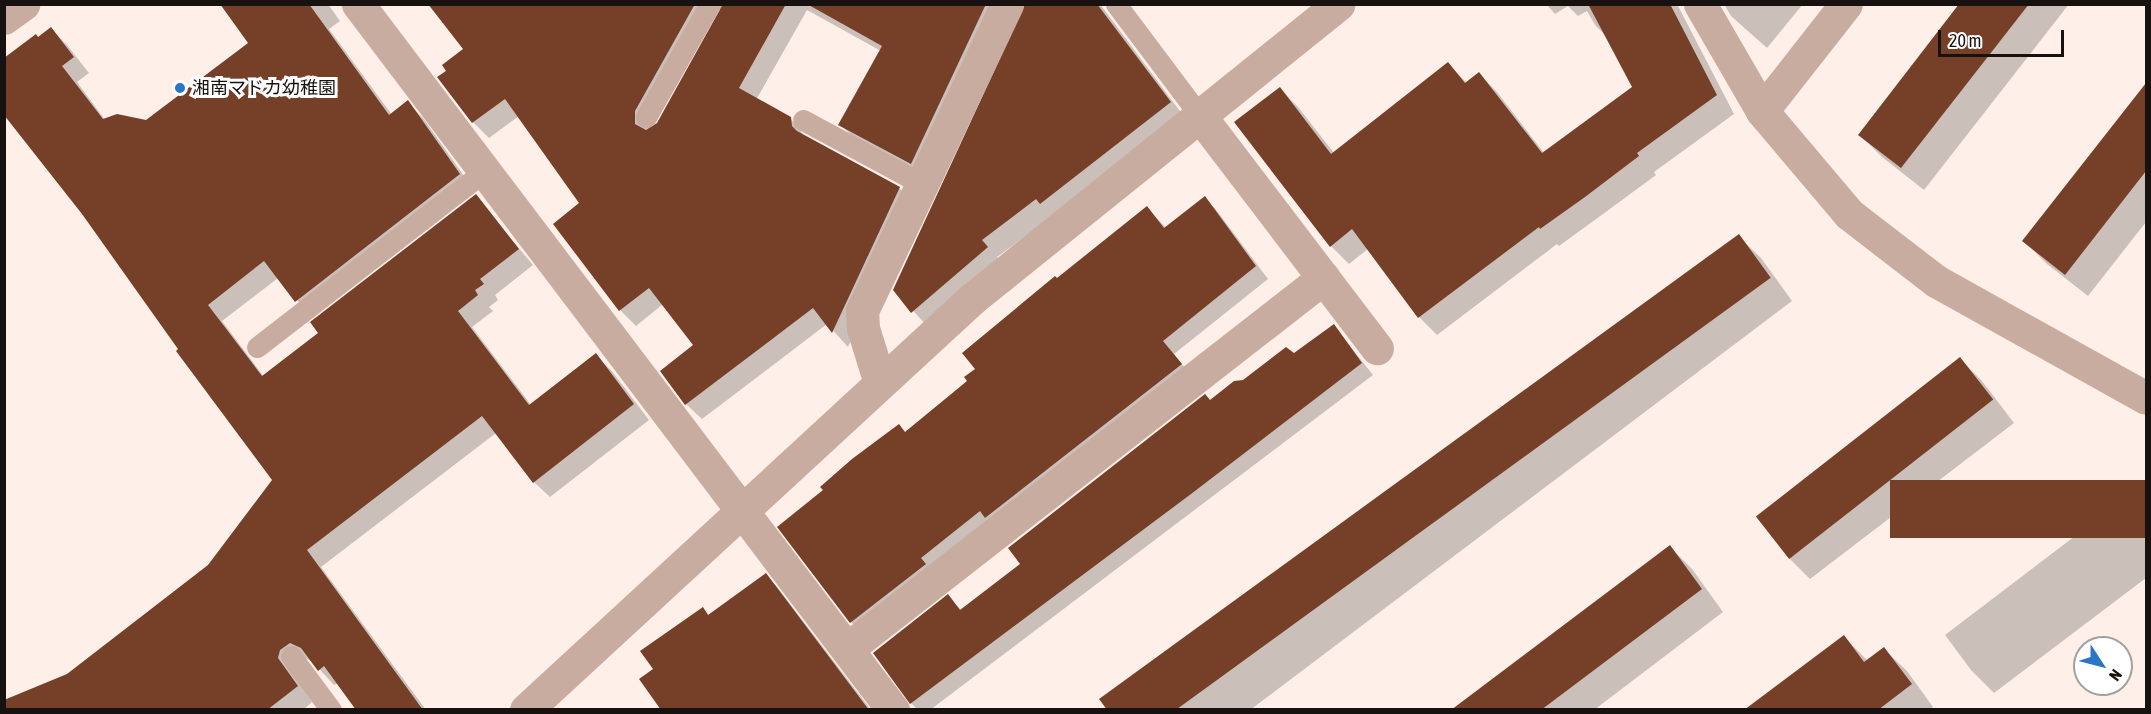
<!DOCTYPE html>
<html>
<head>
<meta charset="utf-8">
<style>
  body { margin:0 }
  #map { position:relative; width:2151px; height:714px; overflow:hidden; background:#feefe9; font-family:"Asap Condensed","Noto Sans JP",sans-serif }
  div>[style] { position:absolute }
  .shadow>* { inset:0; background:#0003 }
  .building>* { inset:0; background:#753f28; transform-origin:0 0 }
  .service>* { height:21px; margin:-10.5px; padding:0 10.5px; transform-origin:10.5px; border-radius:10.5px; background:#c9aca0 }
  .minor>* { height:33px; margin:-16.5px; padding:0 16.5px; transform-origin:16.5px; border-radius:16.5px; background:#c9aca0 }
  .tertiary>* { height:33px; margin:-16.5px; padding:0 16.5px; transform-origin:16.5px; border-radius:16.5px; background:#c9aca0 }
  .dots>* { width:16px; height:16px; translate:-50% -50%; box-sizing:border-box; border:3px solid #fff; border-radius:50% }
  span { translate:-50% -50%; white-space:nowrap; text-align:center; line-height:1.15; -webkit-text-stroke:6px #fff; paint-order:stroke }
  .poi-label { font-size:18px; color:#17110f }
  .left { translate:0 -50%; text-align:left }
  .frame { position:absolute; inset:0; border:6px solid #17110f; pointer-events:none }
  .north { position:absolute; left:2073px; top:636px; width:60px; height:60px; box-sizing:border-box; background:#fff; border:2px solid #a2a09f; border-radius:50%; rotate:126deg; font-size:16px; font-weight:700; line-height:24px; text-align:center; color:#17110f }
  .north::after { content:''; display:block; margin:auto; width:21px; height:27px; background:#2b75c5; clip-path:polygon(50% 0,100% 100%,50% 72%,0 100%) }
  .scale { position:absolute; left:1938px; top:30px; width:126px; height:27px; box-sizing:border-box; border:3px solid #17110f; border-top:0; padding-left:8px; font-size:18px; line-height:21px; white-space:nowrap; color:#17110f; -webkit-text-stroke:4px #fff; paint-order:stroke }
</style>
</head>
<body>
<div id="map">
  <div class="shadow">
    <i style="clip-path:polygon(221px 4px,328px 4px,340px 21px,329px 29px,392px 115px,407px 102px,423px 118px,474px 190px,311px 316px,278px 278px,222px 321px,264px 377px,320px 333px,475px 196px,533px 265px,495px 295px,498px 300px,489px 307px,493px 311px,472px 327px,531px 405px,595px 355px,611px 370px,649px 420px,550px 497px,534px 482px,496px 433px,321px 567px,426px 710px,357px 710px,338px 683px,334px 685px,312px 661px,305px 658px,293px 675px,312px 702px,303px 710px,16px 710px,68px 675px,209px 566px,274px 480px,180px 349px,38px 39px,51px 29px,67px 45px,89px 73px,77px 82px,105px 120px,147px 122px,250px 43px)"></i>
    <i style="clip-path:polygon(evenodd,430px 4px,1012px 4px,927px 178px,856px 140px,840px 124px,881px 51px,807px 10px,756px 100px,790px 118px,806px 138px,899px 188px,915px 203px,848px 347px,827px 324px,702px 419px,686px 404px,695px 346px,663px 304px,636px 326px,620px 310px,555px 224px,581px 204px,519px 116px,489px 138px,473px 122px,439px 78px,465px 49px,430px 4px,724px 7px,658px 124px,650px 130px,714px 13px,724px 7px)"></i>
    <i style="clip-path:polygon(1027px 4px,1100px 4px,1185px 118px,997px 257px,1002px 263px,928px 327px,894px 290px)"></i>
    <i style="clip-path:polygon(1546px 4px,1677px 4px,1734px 114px,1654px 172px,1656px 175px,1603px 214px,1559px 246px,1557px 244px,1437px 335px,1419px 317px,1369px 248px,1349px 264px,1331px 246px,1280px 89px,1298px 107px,1334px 153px,1448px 64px,1467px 83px,1479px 74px,1497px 92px,1544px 153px,1634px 88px,1607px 37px,1595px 25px,1587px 11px,1578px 16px,1568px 6px,1555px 14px)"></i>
    <i style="clip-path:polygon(1724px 4px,1803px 4px,1767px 48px,1731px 16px)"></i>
    <i style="clip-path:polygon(1961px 4px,2069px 4px,1924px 190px,1882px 157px,1860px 135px)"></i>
    <i style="clip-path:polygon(2146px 86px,2146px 222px,2088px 296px,2047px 264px,2024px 241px)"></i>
    <i style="clip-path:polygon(1205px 198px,1217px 211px,1268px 279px,1174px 354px,1193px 378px,864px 634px,851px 622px,906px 433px,969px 381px,977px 369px,1057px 280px,1147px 208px,1166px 228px)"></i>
    <i style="clip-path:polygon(1738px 236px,1761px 258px,1792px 301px,1250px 710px,1109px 710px)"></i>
    <i style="clip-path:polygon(1334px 326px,1373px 375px,930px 710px,918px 710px,911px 703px,948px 596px,962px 611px,1022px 564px,1211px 402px,1294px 355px)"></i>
    <i style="clip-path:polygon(1960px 359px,1982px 381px,2014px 423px,1810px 579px,1788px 557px)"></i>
    <i style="clip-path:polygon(2146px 482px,2146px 578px,1994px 693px,1971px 670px,1945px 635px)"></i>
    <i style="clip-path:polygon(1670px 547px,1692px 569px,1723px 612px,1594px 710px,1470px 710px)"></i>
    <i style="clip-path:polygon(766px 575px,777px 587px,871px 710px,662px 710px,655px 669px,703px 609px,710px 616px)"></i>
    <i style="clip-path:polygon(1844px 637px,1868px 661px,1884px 649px,1907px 671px,1933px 707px,1930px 710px,1747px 710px)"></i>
  </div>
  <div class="building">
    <i style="clip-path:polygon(220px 4px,309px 4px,389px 115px,408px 100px,460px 174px,295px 302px,264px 261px,208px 305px,262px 376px,318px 333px,310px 322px,476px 194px,519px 249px,480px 279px,484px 284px,475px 290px,478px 295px,458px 311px,529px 405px,596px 353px,634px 404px,533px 483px,482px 416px,307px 550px,423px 710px,356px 710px,324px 666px,318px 671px,301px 648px,290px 643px,280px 650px,278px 658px,298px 686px,267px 710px,4px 710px,4px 700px,67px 674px,208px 565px,272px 480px,176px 351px,178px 349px,82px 214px,4px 115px,4px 58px,36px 34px,38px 37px,51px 27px,74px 57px,62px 66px,103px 119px,117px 114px,146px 120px,248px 43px)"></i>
    <i style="clip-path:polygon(428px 4px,695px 4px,635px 111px,635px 124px,646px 130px,657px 123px,723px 4px,786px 4px,739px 88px,791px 117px,792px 126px,797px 131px,900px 187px,832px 333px,813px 308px,685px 405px,660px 371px,693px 345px,649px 288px,619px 311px,553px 224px,579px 203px,505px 99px,472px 123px,437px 77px,446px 71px,442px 65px,463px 49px)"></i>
    <i style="clip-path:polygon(807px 4px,986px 4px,911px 164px,838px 125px,882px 46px)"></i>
    <i style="clip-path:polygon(1025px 4px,1097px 4px,1171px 102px,1040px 204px,1036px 199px,982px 240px,988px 247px,911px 313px,893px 290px)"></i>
    <i style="clip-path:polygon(1588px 4px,1670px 4px,1717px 95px,1637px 153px,1639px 156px,1585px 197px,1540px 229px,1539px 227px,1418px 318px,1352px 229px,1330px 247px,1234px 122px,1280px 87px,1331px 154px,1448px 62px,1465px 83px,1479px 72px,1542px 153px,1632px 87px)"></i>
    <i style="clip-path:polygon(1959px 4px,2029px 4px,1901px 168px,1858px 135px)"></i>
    <i style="clip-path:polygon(2146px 83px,2146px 171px,2065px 275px,2022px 241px)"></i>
    <i style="clip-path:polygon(1205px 196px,1256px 266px,1163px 341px,1182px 364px,985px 518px,980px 511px,921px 558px,926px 564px,850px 623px,777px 527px,823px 490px,820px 487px,852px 459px,899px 424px,905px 432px,967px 381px,964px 377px,975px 369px,962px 353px,1055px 276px,1057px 278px,1147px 206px,1164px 228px)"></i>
    <i style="left:1739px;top:234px;width:54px;height:791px;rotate:54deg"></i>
    <i style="clip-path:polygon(1334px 324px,1362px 363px,1191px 494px,910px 704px,873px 653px,948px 594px,960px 610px,1020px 564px,1008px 548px,1205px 394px,1210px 400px,1234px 381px,1243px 380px,1286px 347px,1294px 353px)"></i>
    <i style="left:1960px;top:357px;width:54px;height:259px;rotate:52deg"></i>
    <i style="left:2146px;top:480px;width:58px;height:256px;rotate:90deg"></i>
    <i style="clip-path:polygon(1670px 545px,1702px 589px,1541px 710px,1451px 710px)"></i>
    <i style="clip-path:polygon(766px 573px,869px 710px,661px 710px,639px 679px,653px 669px,640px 651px,703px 607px,708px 615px)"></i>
    <i style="clip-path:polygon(1844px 635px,1864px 662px,1884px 647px,1912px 684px,1878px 710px,1744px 710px)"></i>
  </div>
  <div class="service">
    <i style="left:1116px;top:4px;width:140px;rotate:53.1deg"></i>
    <i style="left:646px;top:117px;width:130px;rotate:-60.5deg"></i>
    <i style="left:803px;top:120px;width:135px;rotate:28.3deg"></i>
    <i style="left:257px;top:347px;width:288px;rotate:-37.7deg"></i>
    <i style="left:291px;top:656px;width:67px;rotate:53.5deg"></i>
  </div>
  <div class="minor">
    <i style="left:358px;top:4px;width:886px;rotate:52.85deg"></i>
    <i style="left:1700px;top:4px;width:124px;rotate:59.9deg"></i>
    <i style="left:1762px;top:111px;width:135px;rotate:49.8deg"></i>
    <i style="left:1849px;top:214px;width:110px;rotate:37.6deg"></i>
    <i style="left:1936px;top:281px;width:240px;rotate:29.1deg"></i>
    <i style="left:4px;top:18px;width:24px;rotate:-36deg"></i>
    <i style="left:1762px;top:111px;width:136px;rotate:-51.9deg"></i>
    <i style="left:1200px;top:116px;width:292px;rotate:52.7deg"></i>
    <i style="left:880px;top:383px;width:58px;rotate:-107.2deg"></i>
    <i style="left:863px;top:328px;width:17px;rotate:-93deg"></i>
    <i style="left:862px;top:311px;width:340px;rotate:-64.7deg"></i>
    <i style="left:847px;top:649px;width:604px;rotate:-37.93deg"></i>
  </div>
  <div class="tertiary">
    <i style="left:526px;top:710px;width:608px;rotate:-42.67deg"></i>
    <i style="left:973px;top:298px;width:469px;rotate:-38.8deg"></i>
  </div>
  <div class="dots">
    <i style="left:180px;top:88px;background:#2b75c5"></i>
  </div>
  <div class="poi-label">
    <span class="left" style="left:192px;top:88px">湘南マドカ幼稚園</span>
  </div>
  <div class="frame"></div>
  <div class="north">N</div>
  <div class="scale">20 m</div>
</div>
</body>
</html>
